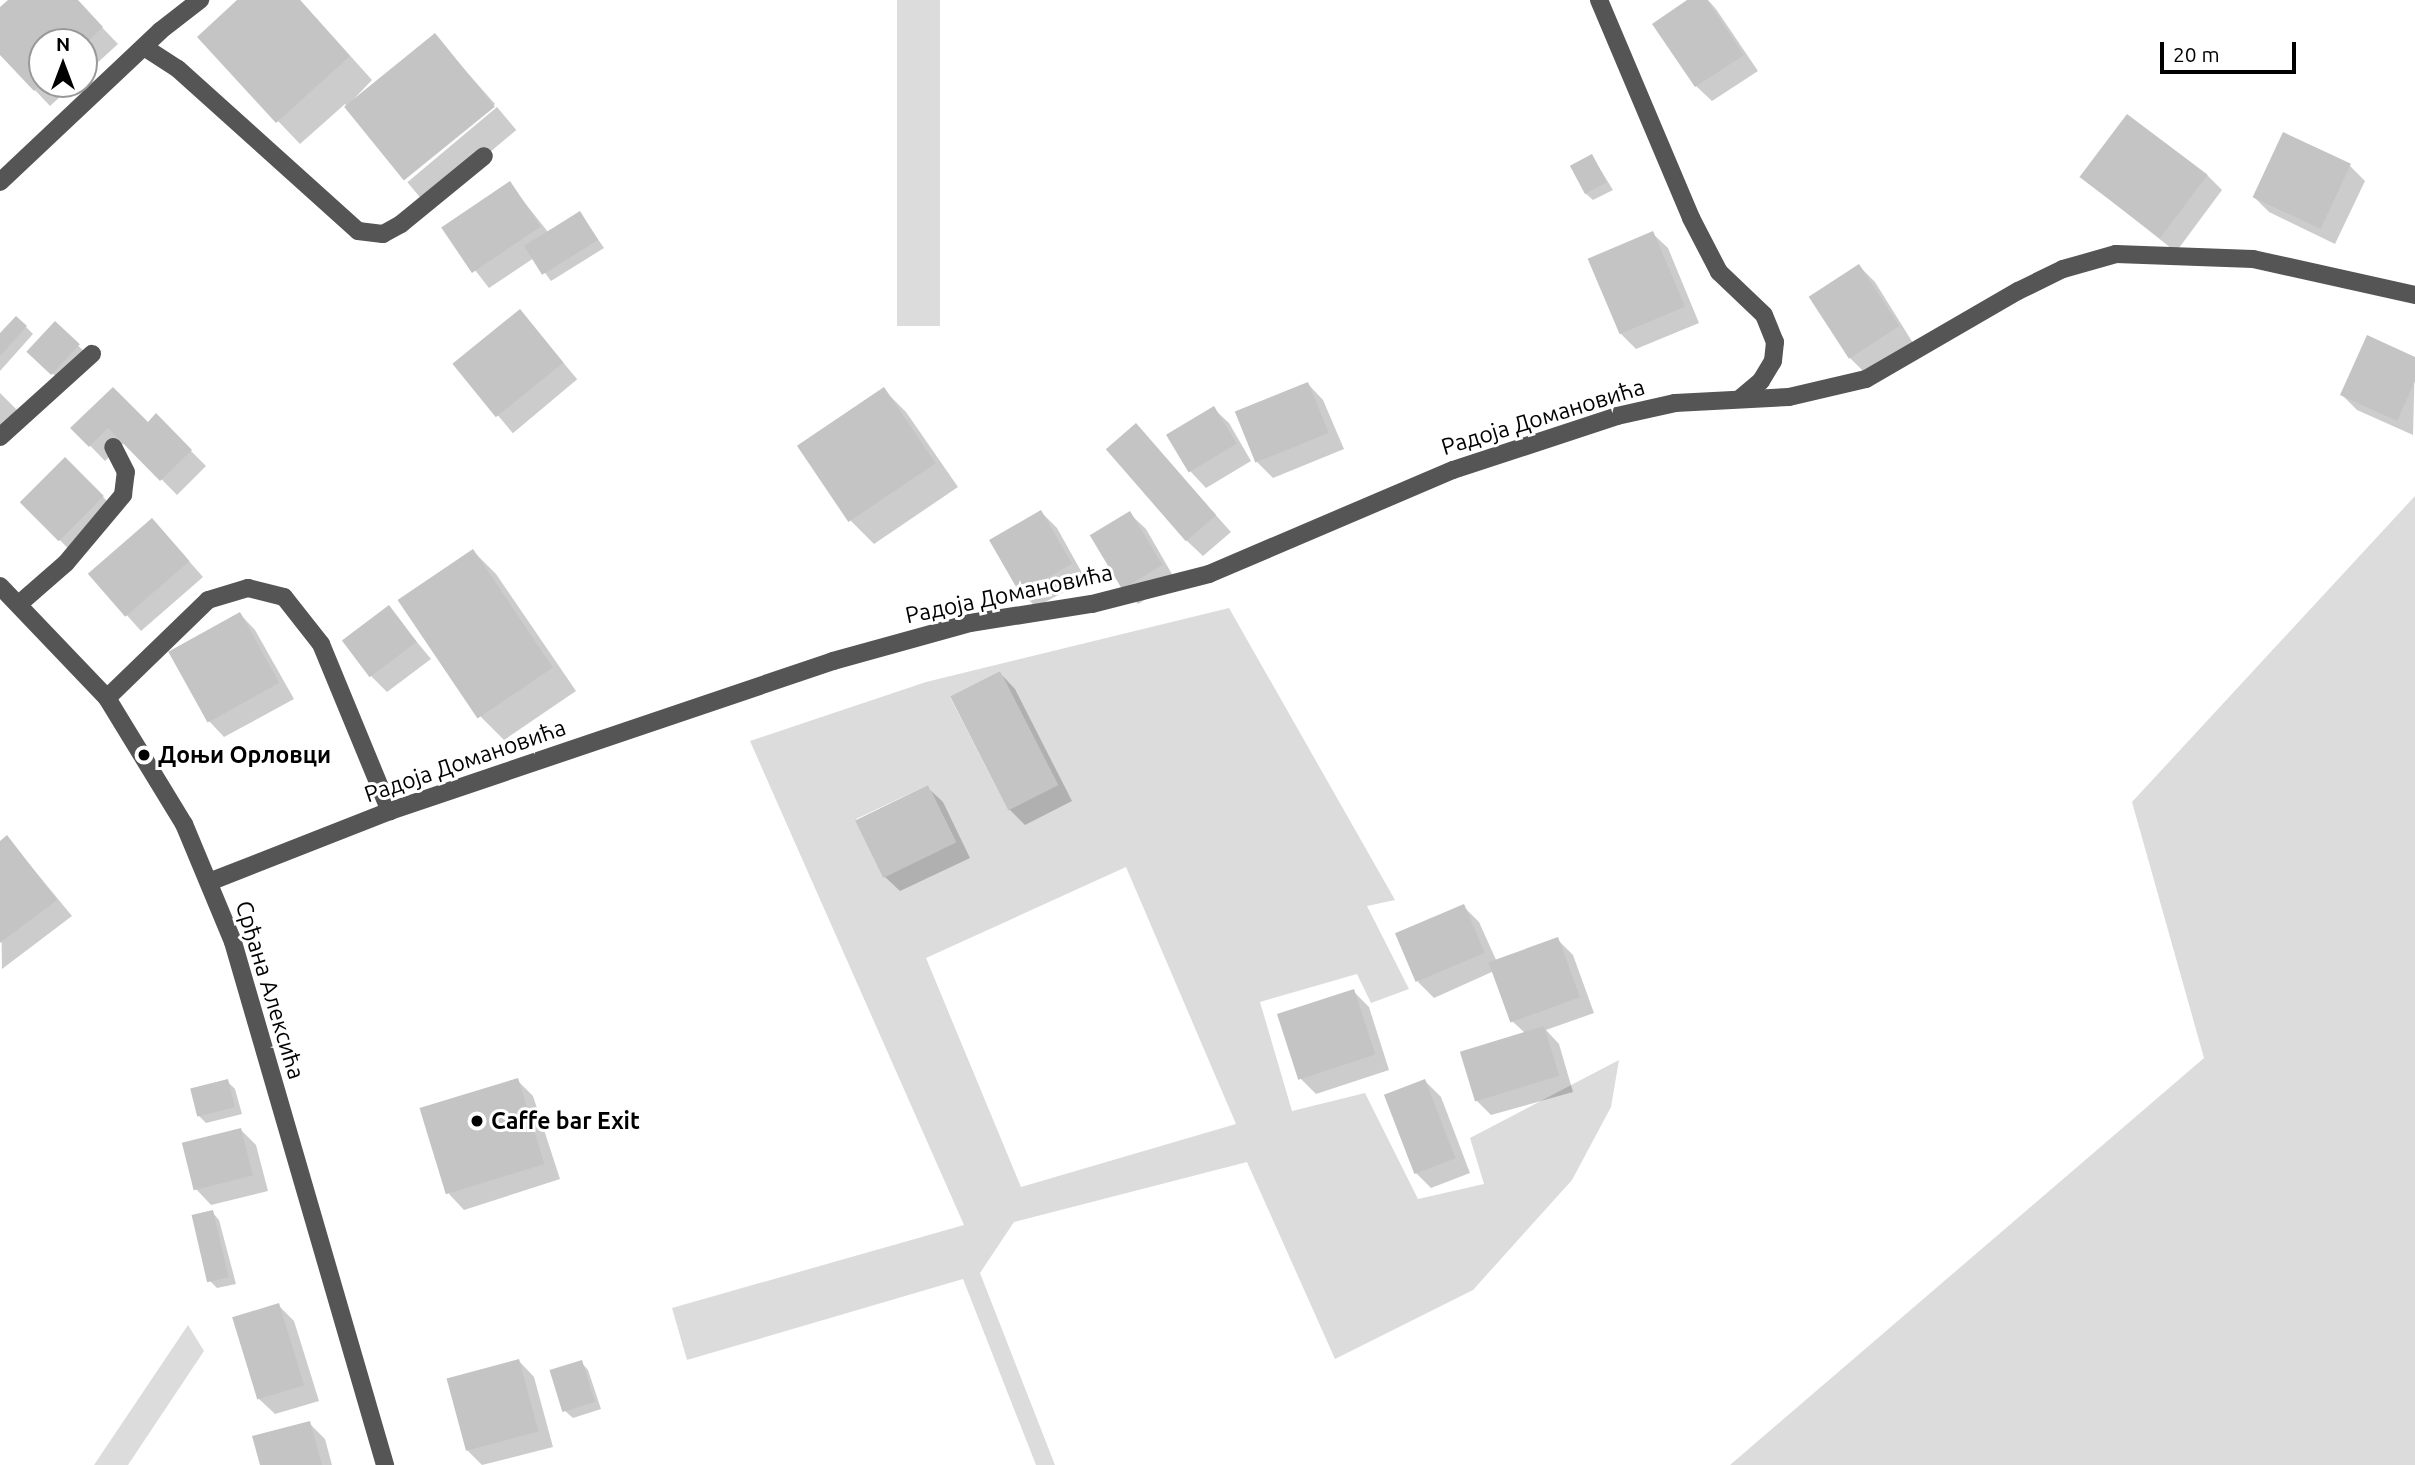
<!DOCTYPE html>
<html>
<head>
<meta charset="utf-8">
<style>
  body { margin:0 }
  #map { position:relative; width:2415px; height:1465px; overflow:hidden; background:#fff; font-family:Ubuntu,sans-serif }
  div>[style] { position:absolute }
  .green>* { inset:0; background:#dcdcdc; transform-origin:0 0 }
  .shadow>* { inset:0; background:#0003; transform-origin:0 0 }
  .building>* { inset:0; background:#c4c4c4; transform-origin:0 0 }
  .minor>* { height:18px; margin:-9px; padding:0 9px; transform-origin:9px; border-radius:9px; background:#555 }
  .dots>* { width:19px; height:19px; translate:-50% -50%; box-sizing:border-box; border:4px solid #fff; border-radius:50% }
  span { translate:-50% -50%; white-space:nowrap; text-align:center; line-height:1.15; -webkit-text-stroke:6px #fff; paint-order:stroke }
  .street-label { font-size:23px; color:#000 }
  .poi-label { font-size:23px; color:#000; font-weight:700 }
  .left { translate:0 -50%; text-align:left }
  .north { position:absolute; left:28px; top:28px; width:70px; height:70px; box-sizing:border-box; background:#fff; border:2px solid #999; border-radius:50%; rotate:0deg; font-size:19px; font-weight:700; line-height:28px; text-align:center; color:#000 }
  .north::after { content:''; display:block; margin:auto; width:24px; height:32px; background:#000; clip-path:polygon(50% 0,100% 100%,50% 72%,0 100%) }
  .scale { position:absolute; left:2160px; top:42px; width:136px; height:32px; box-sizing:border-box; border:4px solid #000; border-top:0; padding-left:9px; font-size:21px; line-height:24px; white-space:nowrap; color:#000; -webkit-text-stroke:5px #fff; paint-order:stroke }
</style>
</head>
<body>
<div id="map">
  <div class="green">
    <i style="left:897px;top:0;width:43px;height:326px"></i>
    <i style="clip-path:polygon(2415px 496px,2415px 1465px,1730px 1465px,2204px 1058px,2132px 802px)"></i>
    <i style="clip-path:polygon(evenodd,1229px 608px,1395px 900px,1367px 906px,1409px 989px,1371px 1003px,1357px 974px,1260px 1002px,1292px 1111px,1365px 1093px,1418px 1199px,1484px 1184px,1470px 1138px,1619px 1060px,1611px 1107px,1572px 1180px,1473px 1290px,1335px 1359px,1247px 1162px,1014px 1222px,980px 1273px,1055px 1465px,1036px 1465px,963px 1279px,687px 1360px,672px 1308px,964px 1225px,750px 741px,926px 682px,1229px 608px,1000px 671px,1058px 785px,1008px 810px,950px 697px,1000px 671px,1229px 608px,928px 785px,956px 842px,883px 877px,856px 819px,928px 785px,1229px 608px,1126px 867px,1236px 1124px,1021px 1187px,926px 958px,1126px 867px)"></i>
    <i style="clip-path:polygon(188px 1325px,204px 1351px,128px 1465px,94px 1465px)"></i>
  </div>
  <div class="shadow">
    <i style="clip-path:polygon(10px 0,76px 0,118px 44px,84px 75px,84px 42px,42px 42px,42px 84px,74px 84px,50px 106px,0 53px,0 10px)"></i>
    <i style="clip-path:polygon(240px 0,300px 0,372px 80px,349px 104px,435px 36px,495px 104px,404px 178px,345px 104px,300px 144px,278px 121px)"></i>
    <i style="clip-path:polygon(1690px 0,1708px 0,1716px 9px,1758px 71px,1712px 101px,1696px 86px)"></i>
    <i style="left:497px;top:107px;width:30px;height:117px;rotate:50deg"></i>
    <i style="clip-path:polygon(1592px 156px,1613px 190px,1593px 200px,1585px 193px)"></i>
    <i style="clip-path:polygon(2350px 166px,2365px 181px,2335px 244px,2269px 212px,2253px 196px)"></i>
    <i style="clip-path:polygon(2207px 175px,2222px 190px,2176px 252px,2082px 178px)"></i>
    <i style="clip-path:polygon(509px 183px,548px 232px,580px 213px,604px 248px,551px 281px,534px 258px,489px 288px,443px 229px)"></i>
    <i style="clip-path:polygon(1652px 233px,1668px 248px,1699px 323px,1636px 349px,1621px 334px)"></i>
    <i style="clip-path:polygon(1859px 266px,1875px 282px,1913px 343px,1865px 373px,1849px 357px,1811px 297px)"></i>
    <i style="left:520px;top:311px;width:89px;height:84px;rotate:50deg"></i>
    <i style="left:55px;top:324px;width:42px;height:38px;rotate:43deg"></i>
    <i style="clip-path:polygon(26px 327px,33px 334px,0 371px,0 336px)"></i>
    <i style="clip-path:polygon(2415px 358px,2413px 435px,2357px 410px,2342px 395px)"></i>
    <i style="clip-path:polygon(1308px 384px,1323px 400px,1344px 449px,1273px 478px,1257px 462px)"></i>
    <i style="clip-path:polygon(883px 389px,906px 412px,958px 487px,874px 544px,851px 521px,800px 446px)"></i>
    <i style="clip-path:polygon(0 393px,18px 411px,0 429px)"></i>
    <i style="clip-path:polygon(1213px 408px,1229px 423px,1251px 461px,1206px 488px,1191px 472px,1168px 435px)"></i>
    <i style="clip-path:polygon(156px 416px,206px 466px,177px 495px,125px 442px,105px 461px,73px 428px,148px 424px)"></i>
    <i style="clip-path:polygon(1136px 426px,1231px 532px,1203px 556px,1187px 541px)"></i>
    <i style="left:65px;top:459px;width:76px;height:61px;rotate:45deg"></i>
    <i style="clip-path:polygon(1041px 512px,1057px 528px,1086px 580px,1036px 607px,1020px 592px)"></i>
    <i style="clip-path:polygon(1130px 514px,1146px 529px,1176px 581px,1138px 604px,1123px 588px)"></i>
    <i style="clip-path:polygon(167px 536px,203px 577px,141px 631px,90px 574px)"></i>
    <i style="clip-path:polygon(473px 551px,496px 574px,576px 691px,504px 740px,481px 717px,401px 600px)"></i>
    <i style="clip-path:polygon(388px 607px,431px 659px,387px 692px,371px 676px)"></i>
    <i style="clip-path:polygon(240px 614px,255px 630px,294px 699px,224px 737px,209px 721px,170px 652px)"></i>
    <i style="clip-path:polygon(1000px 673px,1015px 689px,1072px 801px,1025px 825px,1009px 809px)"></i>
    <i style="clip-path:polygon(927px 787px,943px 802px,970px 858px,900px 891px,884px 876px)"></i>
    <i style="clip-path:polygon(7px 837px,72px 916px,2px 969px,0 843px)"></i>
    <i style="clip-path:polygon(1463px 906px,1479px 922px,1497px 962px,1557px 939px,1573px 955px,1594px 1013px,1546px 1030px,1559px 1044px,1573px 1092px,1491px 1115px,1476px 1100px,1525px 1033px,1512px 1021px,1494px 971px,1434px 998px,1418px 982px)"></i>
    <i style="clip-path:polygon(1353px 991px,1369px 1007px,1389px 1070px,1316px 1094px,1300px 1078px)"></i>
    <i style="clip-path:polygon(517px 1080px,533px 1096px,560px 1179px,464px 1210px,449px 1194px)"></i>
    <i style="clip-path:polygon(227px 1081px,235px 1089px,242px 1114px,206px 1123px,199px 1116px)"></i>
    <i style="clip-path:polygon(1425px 1081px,1441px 1097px,1470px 1173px,1431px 1188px,1416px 1173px)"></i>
    <i style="clip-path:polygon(241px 1130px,256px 1145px,268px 1191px,211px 1205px,196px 1189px)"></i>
    <i style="clip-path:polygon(212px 1212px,219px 1220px,236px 1284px,217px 1288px,210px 1281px)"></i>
    <i style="clip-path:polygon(278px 1305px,294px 1321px,319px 1401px,275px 1414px,259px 1399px)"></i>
    <i style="clip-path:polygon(519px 1361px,534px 1377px,553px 1447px,482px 1465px,467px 1450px)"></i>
    <i style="clip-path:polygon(581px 1362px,588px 1370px,601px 1409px,573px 1418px,565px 1411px)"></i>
    <i style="clip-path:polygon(309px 1423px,325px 1439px,332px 1465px,262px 1465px)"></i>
  </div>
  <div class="building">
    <i style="clip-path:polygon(8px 0,78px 0,103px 27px,84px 45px,42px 42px,42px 84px,34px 91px,0 55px,0 7px)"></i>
    <i style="clip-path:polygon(237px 0,300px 0,350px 56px,276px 123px,197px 37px)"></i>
    <i style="clip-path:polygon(1687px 0,1707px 0,1744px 55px,1695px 87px,1652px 24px)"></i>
    <i style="left:435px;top:33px;width:95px;height:117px;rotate:51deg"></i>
    <i style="left:2127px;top:114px;width:101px;height:79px;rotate:37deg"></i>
    <i style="left:2283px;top:132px;width:75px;height:72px;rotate:25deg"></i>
    <i style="left:1592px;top:154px;width:32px;height:25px;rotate:62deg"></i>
    <i style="left:510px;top:181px;width:55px;height:83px;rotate:56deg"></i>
    <i style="left:580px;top:211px;width:34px;height:66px;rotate:58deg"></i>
    <i style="left:1653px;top:231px;width:82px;height:71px;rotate:67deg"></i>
    <i style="left:1859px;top:264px;width:74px;height:60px;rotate:57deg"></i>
    <i style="left:520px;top:309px;width:69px;height:87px;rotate:51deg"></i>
    <i style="clip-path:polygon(16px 316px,27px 326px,0 356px,0 333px)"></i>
    <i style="left:55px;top:321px;width:34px;height:42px;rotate:43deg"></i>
    <i style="clip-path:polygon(2367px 335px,2415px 357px,2415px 381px,2397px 421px,2340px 395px)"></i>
    <i style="left:1308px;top:382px;width:55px;height:79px;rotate:68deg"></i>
    <i style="clip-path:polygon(113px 387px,148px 422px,156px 413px,192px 450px,160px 481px,108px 428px,89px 447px,70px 428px)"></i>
    <i style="left:884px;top:387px;width:92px;height:105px;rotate:56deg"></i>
    <i style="left:1214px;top:406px;width:44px;height:56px;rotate:59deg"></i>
    <i style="left:1136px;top:423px;width:122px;height:40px;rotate:49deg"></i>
    <i style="left:65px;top:457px;width:55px;height:64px;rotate:45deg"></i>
    <i style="left:1041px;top:510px;width:62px;height:60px;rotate:60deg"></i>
    <i style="left:1130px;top:511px;width:63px;height:47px;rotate:59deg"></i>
    <i style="left:152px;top:518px;width:57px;height:85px;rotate:49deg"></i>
    <i style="left:473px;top:549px;width:143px;height:91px;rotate:56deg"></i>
    <i style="left:389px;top:605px;width:46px;height:59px;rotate:53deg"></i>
    <i style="left:240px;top:612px;width:81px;height:82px;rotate:61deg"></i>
    <i style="left:1000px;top:671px;width:128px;height:56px;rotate:63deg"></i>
    <i style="left:928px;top:785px;width:64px;height:81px;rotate:64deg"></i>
    <i style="clip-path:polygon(7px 835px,57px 900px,0 943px,0 841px)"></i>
    <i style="left:1464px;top:904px;width:53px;height:75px;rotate:67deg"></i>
    <i style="left:1558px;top:937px;width:64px;height:74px;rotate:70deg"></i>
    <i style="left:1354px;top:989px;width:69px;height:81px;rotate:72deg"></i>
    <i style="left:1544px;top:1026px;width:52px;height:88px;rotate:73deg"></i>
    <i style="left:518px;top:1078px;width:90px;height:103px;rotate:73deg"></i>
    <i style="left:228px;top:1079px;width:29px;height:39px;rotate:76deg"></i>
    <i style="left:1425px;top:1079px;width:85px;height:44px;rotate:69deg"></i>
    <i style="left:241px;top:1128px;width:49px;height:61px;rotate:76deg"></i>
    <i style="left:213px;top:1210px;width:69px;height:22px;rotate:77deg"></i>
    <i style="left:279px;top:1303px;width:86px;height:49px;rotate:73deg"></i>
    <i style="left:519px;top:1359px;width:75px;height:75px;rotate:75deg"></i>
    <i style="left:582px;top:1360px;width:44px;height:34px;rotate:73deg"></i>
    <i style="clip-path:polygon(310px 1421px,322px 1465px,260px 1465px,252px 1436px)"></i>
  </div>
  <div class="minor">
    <i style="left:1599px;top:0;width:237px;rotate:67.1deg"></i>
    <i style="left:1691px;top:218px;width:61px;rotate:62.6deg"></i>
    <i style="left:1719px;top:272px;width:62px;rotate:43.7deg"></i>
    <i style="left:1764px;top:315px;width:29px;rotate:68deg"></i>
    <i style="left:1775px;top:342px;width:19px;rotate:96deg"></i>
    <i style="left:1773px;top:361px;width:23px;rotate:121deg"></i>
    <i style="left:1761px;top:381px;width:26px;rotate:140deg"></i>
    <i style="left:144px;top:47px;width:40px;rotate:32.9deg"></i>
    <i style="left:178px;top:69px;width:242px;rotate:42deg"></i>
    <i style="left:358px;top:231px;width:25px;rotate:7deg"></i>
    <i style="left:383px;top:234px;width:21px;rotate:-29deg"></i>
    <i style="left:401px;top:224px;width:107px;rotate:-39.3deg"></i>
    <i style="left:0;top:182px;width:220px;rotate:-43.3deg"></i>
    <i style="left:160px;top:31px;width:51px;rotate:-37.8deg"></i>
    <i style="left:0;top:437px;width:124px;rotate:-42.1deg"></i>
    <i style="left:0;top:586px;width:155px;rotate:46.3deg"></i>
    <i style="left:107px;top:698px;width:148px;rotate:58.6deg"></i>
    <i style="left:184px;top:824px;width:128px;rotate:67.4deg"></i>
    <i style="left:233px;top:942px;width:545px;rotate:73.79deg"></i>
    <i style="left:19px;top:604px;width:62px;rotate:-41.1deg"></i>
    <i style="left:66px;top:563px;width:89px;rotate:-50deg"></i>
    <i style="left:123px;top:495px;width:23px;rotate:-83deg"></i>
    <i style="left:126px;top:472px;width:28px;rotate:-117deg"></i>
    <i style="left:107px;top:698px;width:141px;rotate:-44.1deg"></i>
    <i style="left:208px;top:600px;width:42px;rotate:-16.7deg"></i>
    <i style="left:248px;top:588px;width:37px;rotate:14deg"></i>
    <i style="left:284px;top:597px;width:60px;rotate:51.8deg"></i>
    <i style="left:321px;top:644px;width:181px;rotate:67.6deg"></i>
    <i style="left:209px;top:882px;width:194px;rotate:-21.4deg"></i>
    <i style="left:390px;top:811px;width:468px;rotate:-18.7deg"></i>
    <i style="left:833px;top:661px;width:142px;rotate:-15.5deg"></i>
    <i style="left:970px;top:623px;width:123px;rotate:-8.9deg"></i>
    <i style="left:1092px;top:604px;width:121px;rotate:-14.4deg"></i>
    <i style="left:1209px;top:574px;width:265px;rotate:-23.1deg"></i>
    <i style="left:1453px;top:470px;width:173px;rotate:-18.2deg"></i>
    <i style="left:1617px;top:416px;width:59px;rotate:-12.6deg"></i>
    <i style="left:1675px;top:403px;width:114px;rotate:-3deg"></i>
    <i style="left:1789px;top:397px;width:79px;rotate:-13.2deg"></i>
    <i style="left:1866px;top:379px;width:176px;rotate:-30.1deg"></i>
    <i style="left:2018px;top:291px;width:50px;rotate:-26.1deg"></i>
    <i style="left:2063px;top:269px;width:55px;rotate:-15.8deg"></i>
    <i style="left:2116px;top:254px;width:137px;rotate:2.1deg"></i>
    <i style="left:2253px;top:259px;width:166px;rotate:12.5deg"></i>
  </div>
  <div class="dots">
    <i style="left:144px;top:755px;background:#000"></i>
    <i style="left:477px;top:1121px;background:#000"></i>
  </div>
  <div class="street-label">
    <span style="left:1543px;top:417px;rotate:-17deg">Радоја Домановића</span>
    <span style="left:1009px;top:594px;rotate:-12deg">Радоја Домановића</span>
    <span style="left:465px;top:761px;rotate:-19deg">Радоја Домановића</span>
    <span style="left:270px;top:990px;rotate:73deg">Срђана Алексића</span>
  </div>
  <div class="poi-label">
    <span class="left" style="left:158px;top:755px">Доњи Орловци</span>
    <span class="left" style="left:491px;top:1121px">Caffe bar Exit</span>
  </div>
  <div class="north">N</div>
  <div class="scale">20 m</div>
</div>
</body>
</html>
